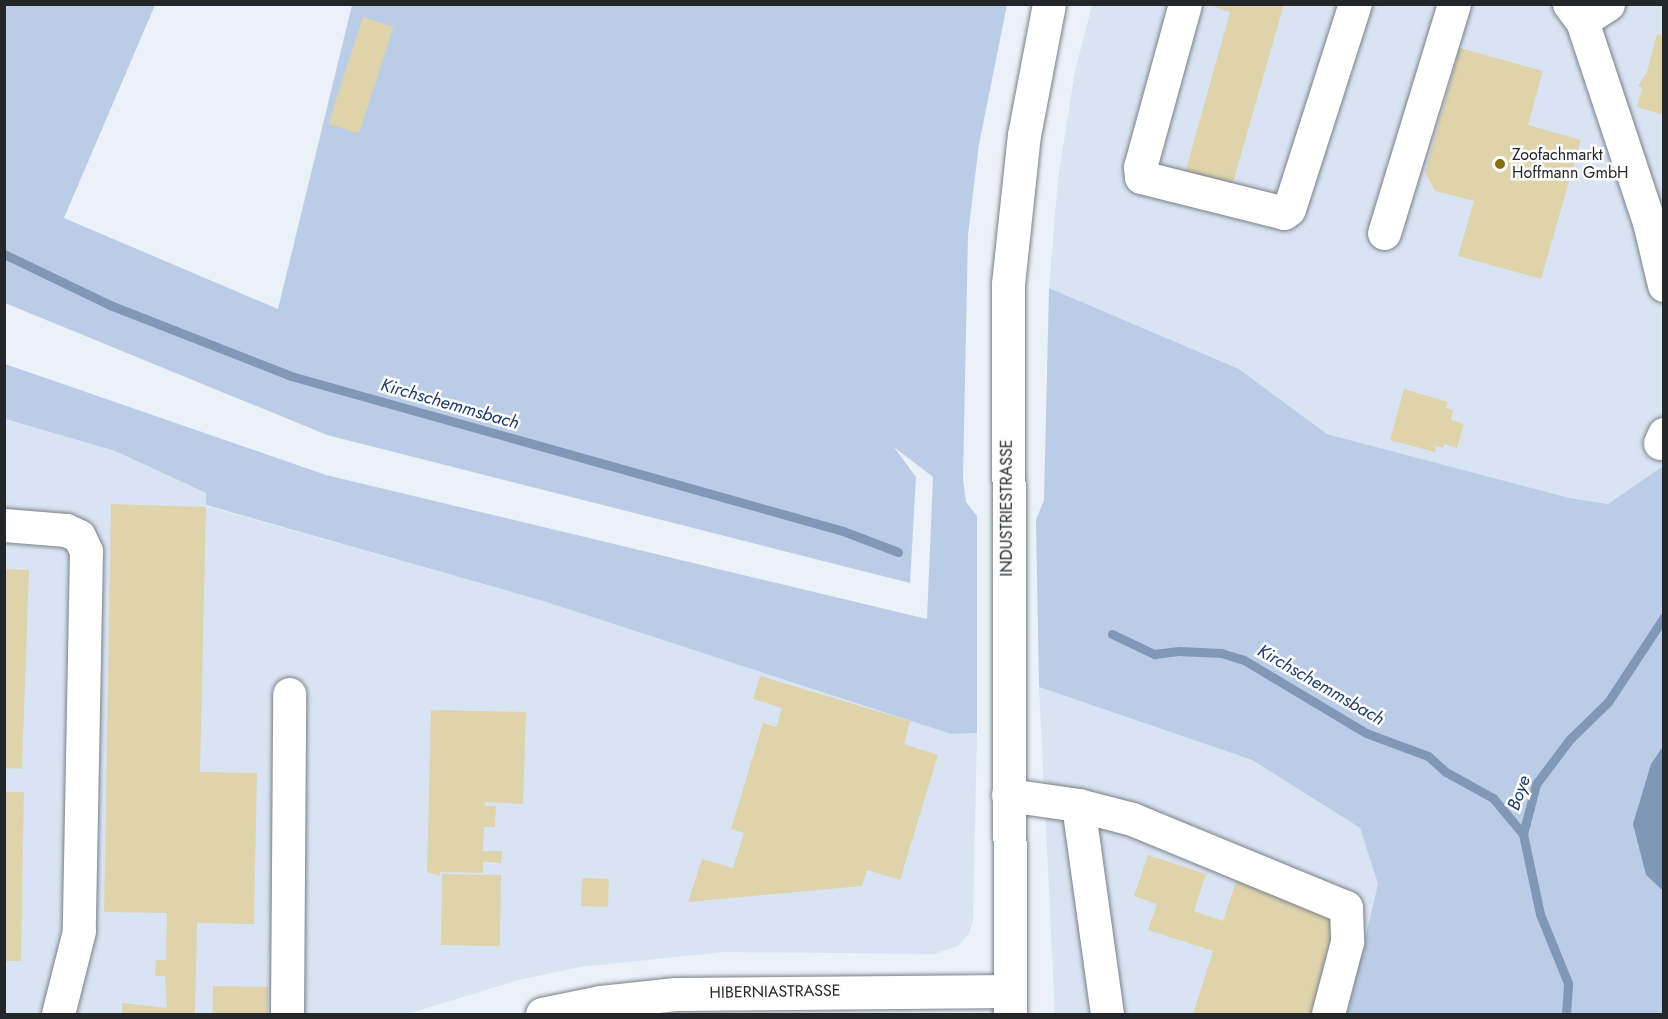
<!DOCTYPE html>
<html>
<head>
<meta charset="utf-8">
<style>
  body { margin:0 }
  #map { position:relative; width:1668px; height:1019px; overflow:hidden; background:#ebf1f9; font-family:Jost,sans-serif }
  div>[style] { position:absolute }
  .built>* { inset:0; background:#d9e4f3 }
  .green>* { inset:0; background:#bbcde6 }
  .water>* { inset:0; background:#8197b6 }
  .stream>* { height:9px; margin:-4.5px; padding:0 4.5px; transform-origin:4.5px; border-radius:4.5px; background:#8197b6 }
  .building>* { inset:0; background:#dfd3ac; transform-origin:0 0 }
  .roads { filter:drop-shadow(0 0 2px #7a8087) drop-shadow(0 0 2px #7a8087) }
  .minor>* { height:33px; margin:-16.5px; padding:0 16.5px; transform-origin:16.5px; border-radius:16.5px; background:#fff }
  .dots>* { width:16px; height:16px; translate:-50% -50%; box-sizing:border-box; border:3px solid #fdfdfd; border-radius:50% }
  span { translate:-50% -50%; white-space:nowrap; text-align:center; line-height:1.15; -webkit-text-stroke:5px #fdfdfd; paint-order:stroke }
  .poi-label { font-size:16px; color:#24272a }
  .left { translate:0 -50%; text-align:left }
  .street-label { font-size:16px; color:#24272a }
  .water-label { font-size:18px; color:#1d3c67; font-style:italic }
  .frame { position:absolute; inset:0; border:6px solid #24272a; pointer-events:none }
</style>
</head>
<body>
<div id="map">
  <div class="built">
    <i style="clip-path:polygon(1092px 5px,1663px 5px,1663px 466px,1608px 504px,1570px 498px,1327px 434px,1239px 369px,1049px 288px,1058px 179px,1075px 71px)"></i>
    <i style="clip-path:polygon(4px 419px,115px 451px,206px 493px,206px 506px,543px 601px,951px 734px,977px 733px,973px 922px,968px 935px,958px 946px,934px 954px,724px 952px,580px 967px,519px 980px,407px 1014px,5px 1014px)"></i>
    <i style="clip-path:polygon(1039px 687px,1252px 760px,1360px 828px,1378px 884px,1347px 1014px,1055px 1014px)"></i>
  </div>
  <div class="green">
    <i style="clip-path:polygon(4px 5px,155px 5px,64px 218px,278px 309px,352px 5px,1007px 5px,979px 144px,968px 235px,963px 479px,966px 502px,977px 516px,977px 733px,951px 734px,543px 601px,206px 505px,206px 493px,115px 451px,5px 419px,5px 364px,326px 475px,927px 619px,933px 477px,894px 447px,916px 477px,910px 583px,327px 435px,5px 303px)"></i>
    <i style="clip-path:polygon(1049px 288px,1239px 369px,1327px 434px,1570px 498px,1608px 504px,1663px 466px,1663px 746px,1651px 764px,1646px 875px,1663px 891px,1663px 1014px,1347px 1014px,1378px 884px,1360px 828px,1252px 760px,1039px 687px,1036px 520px,1044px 500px)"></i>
  </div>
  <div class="water">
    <i style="clip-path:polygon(1663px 746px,1663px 891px,1646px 875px,1633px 824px,1651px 764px)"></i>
  </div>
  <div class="stream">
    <i style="left:4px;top:254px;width:118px;rotate:25.7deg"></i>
    <i style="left:110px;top:305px;width:194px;rotate:21.4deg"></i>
    <i style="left:291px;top:376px;width:573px;rotate:15.68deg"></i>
    <i style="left:843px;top:531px;width:59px;rotate:20.9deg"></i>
    <i style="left:1112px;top:634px;width:47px;rotate:25.5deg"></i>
    <i style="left:1154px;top:654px;width:25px;rotate:-7deg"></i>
    <i style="left:1179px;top:651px;width:42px;rotate:2.7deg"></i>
    <i style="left:1221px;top:653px;width:24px;rotate:17deg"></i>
    <i style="left:1244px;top:660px;width:142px;rotate:30.9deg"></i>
    <i style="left:1366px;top:733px;width:66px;rotate:20.4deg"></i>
    <i style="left:1428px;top:756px;width:24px;rotate:42deg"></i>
    <i style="left:1446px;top:772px;width:54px;rotate:29deg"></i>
    <i style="left:1493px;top:798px;width:47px;rotate:50.2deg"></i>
    <i style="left:1566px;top:1014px;width:31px;rotate:-86deg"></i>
    <i style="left:1568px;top:983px;width:74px;rotate:-112.1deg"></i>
    <i style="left:1540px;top:914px;width:82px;rotate:-102deg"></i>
    <i style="left:1523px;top:834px;width:52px;rotate:-75.4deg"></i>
    <i style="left:1536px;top:784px;width:56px;rotate:-52.9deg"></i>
    <i style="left:1570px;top:739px;width:53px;rotate:-44.2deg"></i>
    <i style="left:1608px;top:702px;width:102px;rotate:-56.6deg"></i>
  </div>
  <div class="building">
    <i style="clip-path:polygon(1205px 4px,1284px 4px,1232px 186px,1185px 173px,1230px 12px)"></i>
    <i style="left:363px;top:17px;width:32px;height:112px;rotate:18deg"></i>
    <i style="clip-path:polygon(1657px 34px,1664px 36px,1664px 115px,1637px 107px,1642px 88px,1638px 86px,1647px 72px)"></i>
    <i style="clip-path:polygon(1460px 48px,1543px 71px,1528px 125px,1581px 140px,1541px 279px,1458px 256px,1474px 201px,1435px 191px,1425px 173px)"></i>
    <i style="clip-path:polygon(1404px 389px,1448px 402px,1446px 408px,1453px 410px,1451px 420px,1464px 424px,1457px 448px,1444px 444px,1443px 448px,1436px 446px,1435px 452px,1390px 440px)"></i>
    <i style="clip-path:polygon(111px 504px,206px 507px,200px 772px,257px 773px,254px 924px,197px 923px,195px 1014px,122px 1014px,122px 1003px,167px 1008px,165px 976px,155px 976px,156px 960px,166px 960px,167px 913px,104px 912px)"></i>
    <i style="left:4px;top:569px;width:25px;height:199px;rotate:2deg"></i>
    <i style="clip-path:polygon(760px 676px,910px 721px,904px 744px,938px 755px,900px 880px,867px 870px,862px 886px,688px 902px,702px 859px,733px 868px,744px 833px,731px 829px,763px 723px,776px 727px,782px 708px,753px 699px)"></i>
    <i style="clip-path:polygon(431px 710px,526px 712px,523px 804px,485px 802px,485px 806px,496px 806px,495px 827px,484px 827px,483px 851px,502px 851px,501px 863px,483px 862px,483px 873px,440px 872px,440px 876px,427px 872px)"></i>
    <i style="clip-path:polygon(4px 792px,24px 792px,21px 961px,4px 961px)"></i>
    <i style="clip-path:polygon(1148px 855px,1206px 874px,1194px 911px,1223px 921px,1236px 881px,1345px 916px,1312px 1014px,1193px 1014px,1213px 951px,1148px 930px,1157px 904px,1134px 896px)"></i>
    <i style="left:442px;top:874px;width:59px;height:71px;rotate:1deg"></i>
    <i style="left:582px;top:878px;width:27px;height:28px;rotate:2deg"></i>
    <i style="left:213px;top:986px;width:55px;height:28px;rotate:1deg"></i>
  </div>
  <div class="roads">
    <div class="minor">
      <i style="left:1185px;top:4px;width:169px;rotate:105.4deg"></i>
      <i style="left:1140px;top:167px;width:10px;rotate:84deg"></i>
      <i style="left:1141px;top:177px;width:147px;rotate:14.1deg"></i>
      <i style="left:1284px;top:213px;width:6px;rotate:-39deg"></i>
      <i style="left:1289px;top:209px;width:215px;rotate:-72.2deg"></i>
      <i style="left:1569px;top:4px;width:21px;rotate:53deg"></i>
      <i style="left:1582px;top:21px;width:212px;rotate:71.6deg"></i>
      <i style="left:1649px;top:222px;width:65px;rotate:76.6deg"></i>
      <i style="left:1582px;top:21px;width:31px;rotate:-33deg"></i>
      <i style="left:1384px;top:233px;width:239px;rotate:-73deg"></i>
      <i style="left:1660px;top:443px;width:10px;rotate:-66deg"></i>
      <i style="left:4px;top:525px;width:62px;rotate:4.6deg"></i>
      <i style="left:66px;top:530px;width:14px;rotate:25deg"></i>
      <i style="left:79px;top:536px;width:17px;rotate:65deg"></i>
      <i style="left:86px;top:551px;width:380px;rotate:91.1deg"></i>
      <i style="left:79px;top:931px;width:86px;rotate:104.2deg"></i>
      <i style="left:1008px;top:795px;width:71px;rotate:8.1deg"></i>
      <i style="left:1078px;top:805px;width:211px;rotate:82.1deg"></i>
      <i style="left:1078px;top:805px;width:56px;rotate:14.5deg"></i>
      <i style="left:1132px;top:819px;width:231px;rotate:22.4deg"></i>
      <i style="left:1346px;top:907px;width:35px;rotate:88deg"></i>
      <i style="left:1347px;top:942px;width:74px;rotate:104.8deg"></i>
      <i style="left:287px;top:1014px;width:320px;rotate:-89.6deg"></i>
      <i style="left:542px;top:1014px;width:60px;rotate:-11.5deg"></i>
      <i style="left:601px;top:1002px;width:75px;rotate:-6.1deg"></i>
      <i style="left:676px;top:994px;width:333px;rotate:-0.5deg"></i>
      <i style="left:1010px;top:1014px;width:730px;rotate:-90.16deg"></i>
      <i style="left:1008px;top:284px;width:150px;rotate:-83.9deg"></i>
      <i style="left:1024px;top:135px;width:133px;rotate:-79.2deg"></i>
    </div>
  </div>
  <div class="dots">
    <i style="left:1500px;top:164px;background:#887012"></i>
  </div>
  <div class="poi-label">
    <span class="left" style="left:1512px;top:164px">Zoofachmarkt<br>Hoffmann GmbH</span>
  </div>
  <div class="street-label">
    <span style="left:1007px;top:508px;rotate:-90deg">INDUSTRIESTRASSE</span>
    <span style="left:775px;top:992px;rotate:-1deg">HIBERNIASTRASSE</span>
  </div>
  <div class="water-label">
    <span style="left:450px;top:404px;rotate:16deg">Kirchschemmsbach</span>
    <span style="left:1321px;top:685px;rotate:30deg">Kirchschemmsbach</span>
    <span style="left:1519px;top:793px;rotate:-70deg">Boye</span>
  </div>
  <div class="frame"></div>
</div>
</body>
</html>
